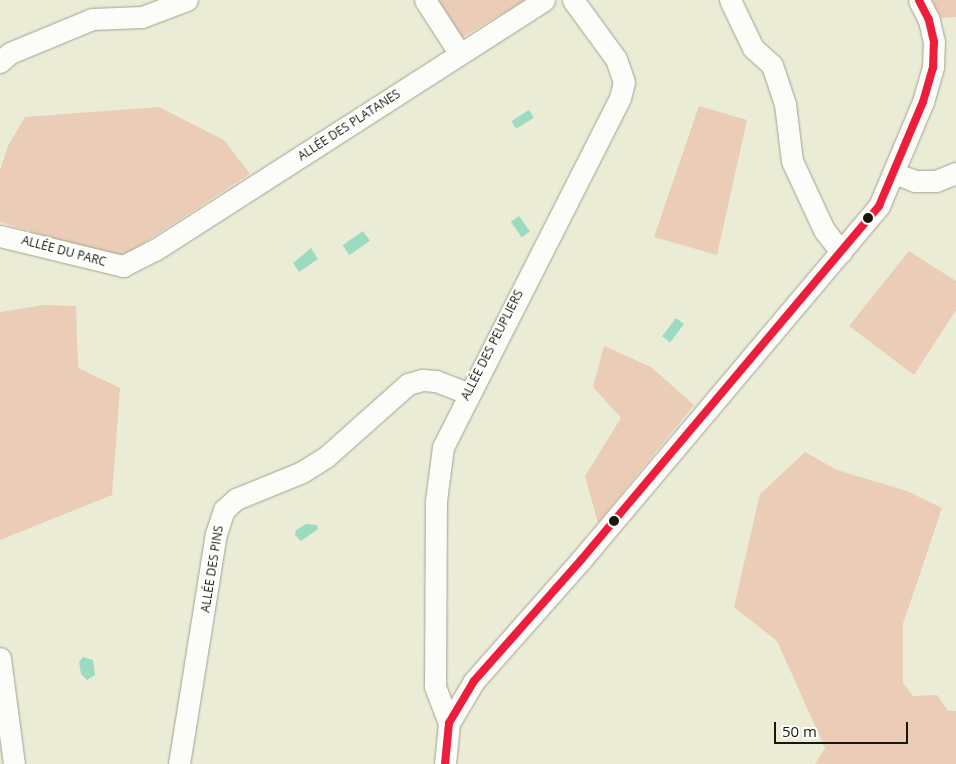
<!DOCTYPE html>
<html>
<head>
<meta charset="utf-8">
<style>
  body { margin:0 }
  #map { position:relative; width:956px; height:764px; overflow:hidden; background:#ebecd6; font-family:"Open Sans",sans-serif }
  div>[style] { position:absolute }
  .green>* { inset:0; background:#eaccb7 }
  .water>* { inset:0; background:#9cdac2; transform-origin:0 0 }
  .roads { filter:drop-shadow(0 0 1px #a1a191) drop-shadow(0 0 1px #a1a191) }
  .minor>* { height:21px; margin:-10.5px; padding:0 10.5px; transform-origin:10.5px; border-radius:10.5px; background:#fcfcf9 }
  .bus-1>* { height:8px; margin:-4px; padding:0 4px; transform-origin:4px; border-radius:4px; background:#ed1e3c }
  .dots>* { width:14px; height:14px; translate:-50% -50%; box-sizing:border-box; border:2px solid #fff; border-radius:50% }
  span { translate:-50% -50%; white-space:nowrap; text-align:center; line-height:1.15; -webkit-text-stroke:4px #fff; paint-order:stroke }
  .street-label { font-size:12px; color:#18170a }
  .scale { position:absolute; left:774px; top:722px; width:134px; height:22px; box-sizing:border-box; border:2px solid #18170a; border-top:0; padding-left:6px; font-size:15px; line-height:18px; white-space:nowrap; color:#18170a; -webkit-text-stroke:4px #fff; paint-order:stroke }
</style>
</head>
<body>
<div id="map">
  <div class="green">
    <i style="clip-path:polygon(438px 0,526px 0,461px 38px)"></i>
    <i style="clip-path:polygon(932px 0,956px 0,956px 17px,941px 18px)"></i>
    <i style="clip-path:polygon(699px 106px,747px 120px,717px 255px,654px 237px)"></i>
    <i style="clip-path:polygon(159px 107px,224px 140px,250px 174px,119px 259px,0 222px,0 170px,8px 146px,25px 117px)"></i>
    <i style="clip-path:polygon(909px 251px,956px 281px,956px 310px,914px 375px,849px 326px)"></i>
    <i style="clip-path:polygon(44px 305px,76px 306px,78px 368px,120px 388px,112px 495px,0 540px,0 312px)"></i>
    <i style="clip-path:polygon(604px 346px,651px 367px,694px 405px,598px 523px,585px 476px,621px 418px,593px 387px)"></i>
    <i style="clip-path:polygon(805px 452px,837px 470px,907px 491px,942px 508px,903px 624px,903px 683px,913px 696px,937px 695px,948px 711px,956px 711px,956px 764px,815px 764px,825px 748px,777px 641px,734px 607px,760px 494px)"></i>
  </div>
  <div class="water">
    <i style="left:529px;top:110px;width:9px;height:21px;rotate:58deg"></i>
    <i style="left:519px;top:216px;width:19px;height:10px;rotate:55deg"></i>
    <i style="left:363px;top:231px;width:12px;height:25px;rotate:55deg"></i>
    <i style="clip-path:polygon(311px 248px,318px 259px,299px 272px,293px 263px)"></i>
    <i style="left:676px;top:318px;width:10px;height:23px;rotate:37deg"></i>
    <i style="clip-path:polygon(306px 524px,317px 525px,318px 529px,301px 541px,295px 535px,296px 530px)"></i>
    <i style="clip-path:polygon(83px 657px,93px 660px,95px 675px,87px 680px,81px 674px,79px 662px)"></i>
  </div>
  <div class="roads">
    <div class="minor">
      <i style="left:425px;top:0;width:64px;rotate:57.1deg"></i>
      <i style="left:730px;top:0;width:53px;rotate:64.4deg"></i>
      <i style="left:753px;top:48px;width:25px;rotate:42deg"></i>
      <i style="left:772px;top:65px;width:41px;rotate:71.6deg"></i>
      <i style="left:785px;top:104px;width:57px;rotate:83deg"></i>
      <i style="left:792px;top:161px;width:76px;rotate:65.1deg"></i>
      <i style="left:824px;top:230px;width:28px;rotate:52deg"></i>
      <i style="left:0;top:62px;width:13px;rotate:-42deg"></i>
      <i style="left:10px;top:53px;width:89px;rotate:-22.5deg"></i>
      <i style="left:92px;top:19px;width:50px;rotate:-2.3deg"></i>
      <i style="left:142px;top:17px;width:48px;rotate:-20.7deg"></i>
      <i style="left:894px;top:173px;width:22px;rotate:21deg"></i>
      <i style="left:915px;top:181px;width:21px"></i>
      <i style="left:936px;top:181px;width:22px;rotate:-22deg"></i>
      <i style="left:0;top:236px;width:127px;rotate:13.7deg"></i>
      <i style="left:123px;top:266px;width:36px;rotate:-27deg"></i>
      <i style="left:155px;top:250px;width:462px;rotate:-32.7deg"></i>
      <i style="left:0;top:658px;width:107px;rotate:82.5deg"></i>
      <i style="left:449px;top:723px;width:40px;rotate:-111deg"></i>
      <i style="left:435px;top:686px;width:185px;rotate:-89.7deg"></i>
      <i style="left:436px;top:501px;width:54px;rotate:-82.6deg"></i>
      <i style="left:443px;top:447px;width:391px;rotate:-63.1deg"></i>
      <i style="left:620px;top:98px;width:16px;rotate:-76deg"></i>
      <i style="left:624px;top:82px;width:24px;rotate:-109deg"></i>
      <i style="left:616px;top:59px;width:73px;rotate:-126.1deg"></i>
      <i style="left:179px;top:764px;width:233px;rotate:-80.9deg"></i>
      <i style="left:216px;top:534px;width:25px;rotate:-72deg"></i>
      <i style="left:224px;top:510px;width:16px;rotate:-43deg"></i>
      <i style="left:236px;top:499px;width:71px;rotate:-22.2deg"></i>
      <i style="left:302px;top:472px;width:28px;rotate:-32deg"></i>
      <i style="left:326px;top:457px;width:110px;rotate:-41.7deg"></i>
      <i style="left:408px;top:384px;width:15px;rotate:-16deg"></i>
      <i style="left:422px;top:380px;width:14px;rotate:4deg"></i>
      <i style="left:436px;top:381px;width:34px;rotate:21deg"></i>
      <i style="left:445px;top:764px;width:41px;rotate:-84.4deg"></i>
      <i style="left:449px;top:723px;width:49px;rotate:-59.2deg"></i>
      <i style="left:474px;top:681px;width:162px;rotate:-48.5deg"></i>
      <i style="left:581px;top:560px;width:463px;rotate:-49.9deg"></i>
      <i style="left:879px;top:206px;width:113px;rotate:-67.1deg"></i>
      <i style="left:923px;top:102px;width:35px;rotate:-74deg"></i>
      <i style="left:933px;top:68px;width:26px;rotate:-88deg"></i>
      <i style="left:934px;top:42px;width:23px;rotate:-103deg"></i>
      <i style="left:929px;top:20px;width:22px;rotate:-117deg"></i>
    </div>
  </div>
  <div class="bus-1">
    <i style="left:445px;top:764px;width:41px;rotate:-84.4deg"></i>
    <i style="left:449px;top:723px;width:49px;rotate:-59.2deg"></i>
    <i style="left:474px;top:681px;width:162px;rotate:-48.5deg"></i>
    <i style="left:581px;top:560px;width:463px;rotate:-49.9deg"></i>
    <i style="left:879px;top:206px;width:113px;rotate:-67.1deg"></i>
    <i style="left:923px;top:102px;width:35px;rotate:-74deg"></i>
    <i style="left:933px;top:68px;width:26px;rotate:-88deg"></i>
    <i style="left:934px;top:42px;width:23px;rotate:-103deg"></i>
    <i style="left:929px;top:20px;width:22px;rotate:-117deg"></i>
  </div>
  <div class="dots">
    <i style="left:868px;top:218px;background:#18170a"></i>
    <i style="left:614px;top:521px;background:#18170a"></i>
  </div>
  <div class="street-label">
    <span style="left:349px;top:125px;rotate:-33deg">ALLÉE DES PLATANES</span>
    <span style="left:64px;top:251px;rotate:15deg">ALLÉE DU PARC</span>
    <span style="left:492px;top:345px;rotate:-63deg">ALLÉE DES PEUPLIERS</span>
    <span style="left:212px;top:569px;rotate:-81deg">ALLÉE DES PINS</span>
  </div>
  <div class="scale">50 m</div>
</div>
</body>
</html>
